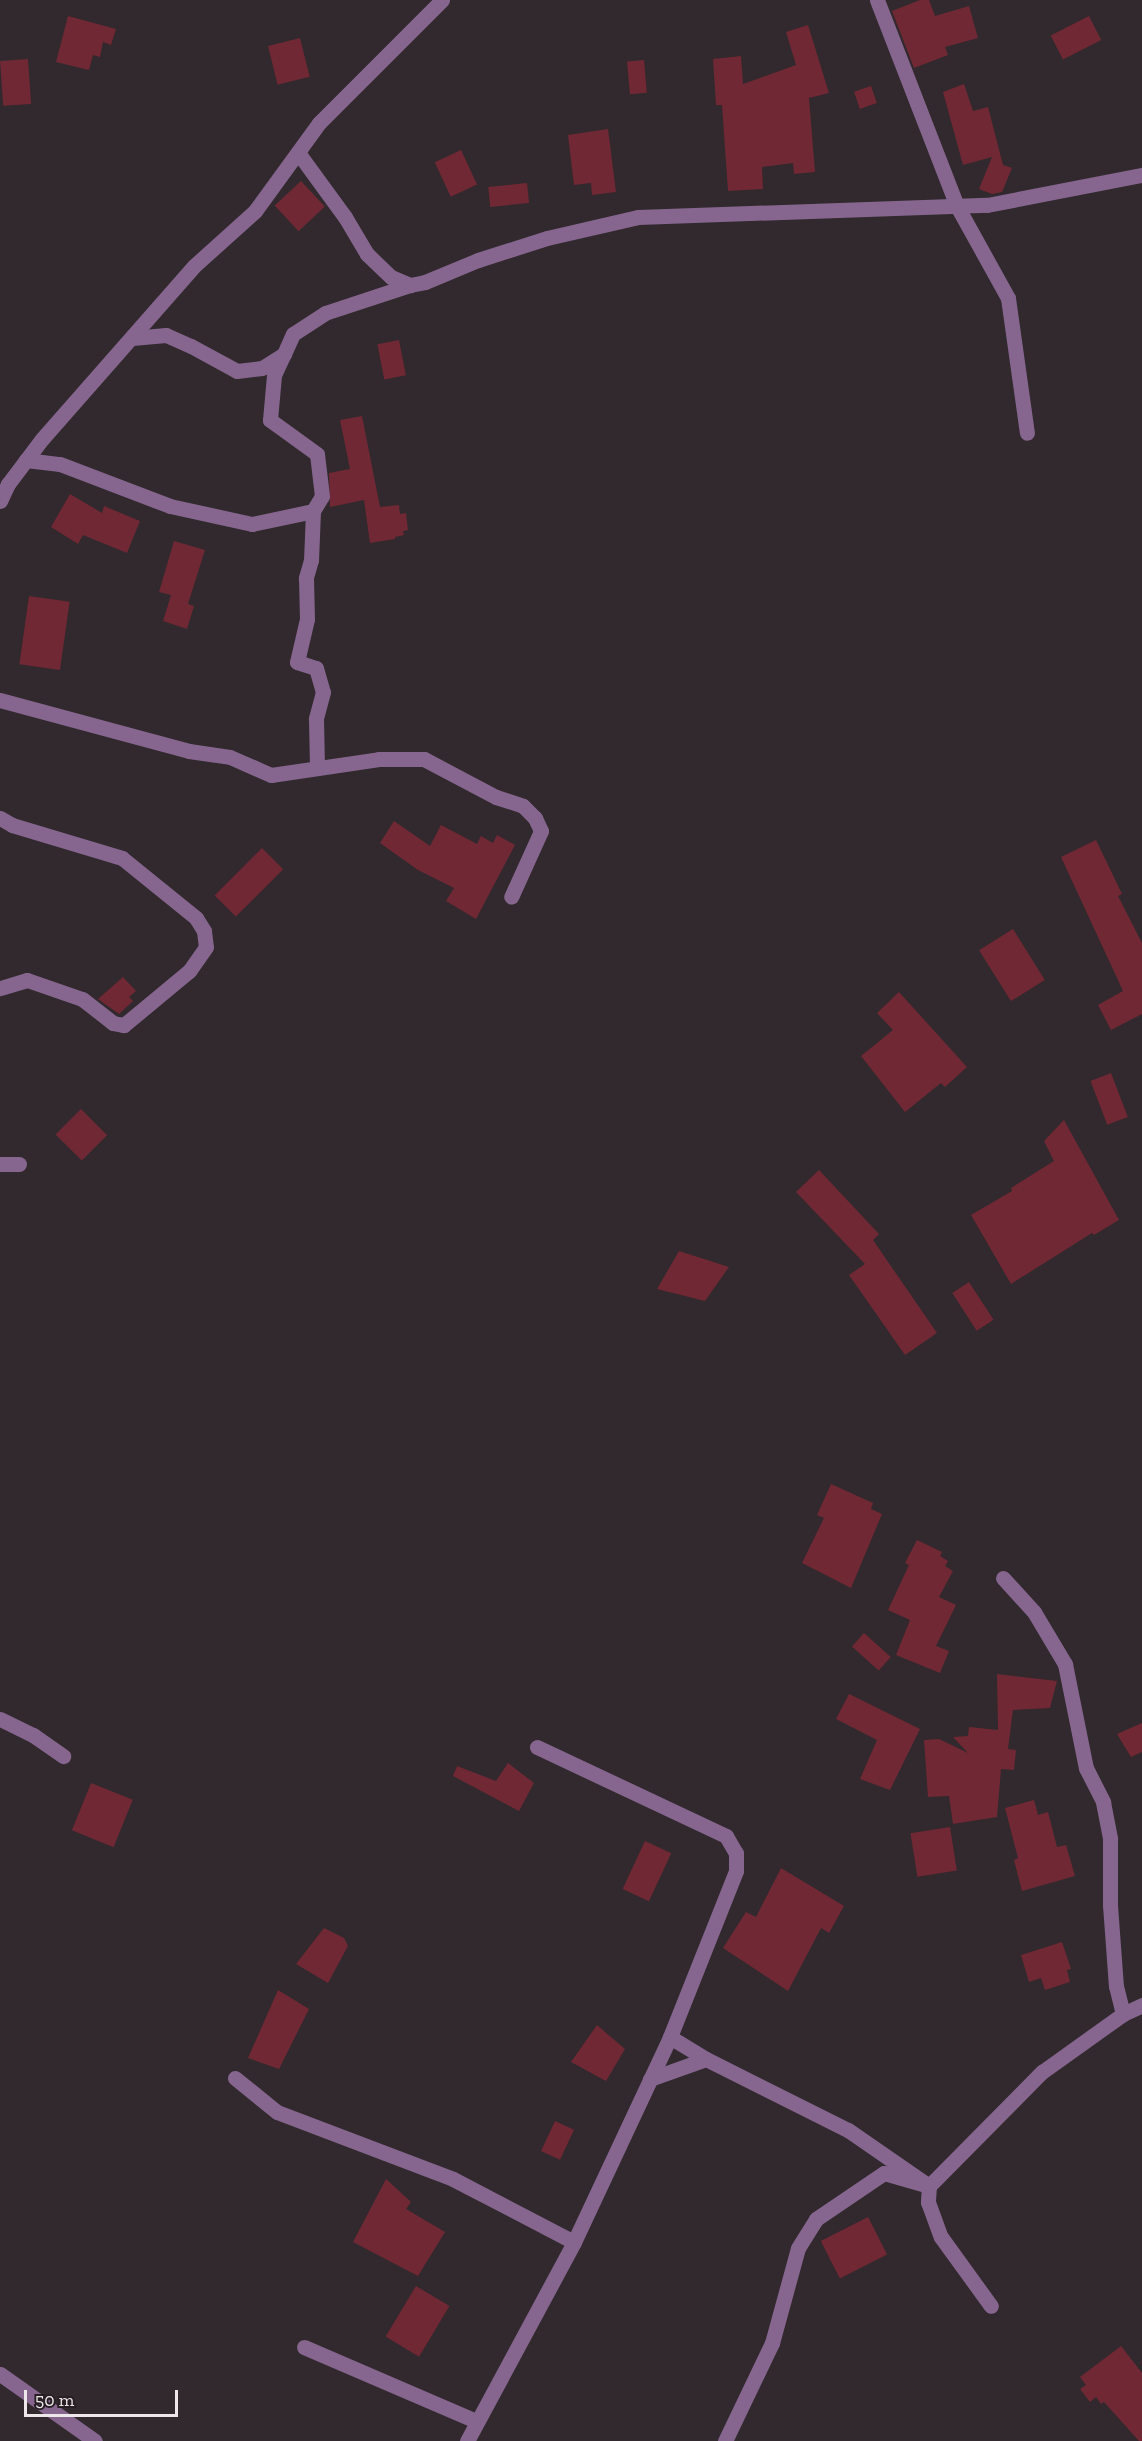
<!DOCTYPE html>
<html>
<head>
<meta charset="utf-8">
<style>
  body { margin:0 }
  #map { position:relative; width:1142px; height:2441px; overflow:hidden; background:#31292d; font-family:"Zilla Slab",serif }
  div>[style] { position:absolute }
  .building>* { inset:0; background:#702834; transform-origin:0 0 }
  .minor>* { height:15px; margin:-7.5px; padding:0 7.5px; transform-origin:7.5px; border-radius:7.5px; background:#86668f }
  span { translate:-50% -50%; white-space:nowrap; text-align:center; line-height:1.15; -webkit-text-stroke:5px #271f23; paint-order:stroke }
  .scale { position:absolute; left:24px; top:2390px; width:154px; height:27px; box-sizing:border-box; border:3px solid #ede7ea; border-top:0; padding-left:8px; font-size:18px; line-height:21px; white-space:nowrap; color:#ede7ea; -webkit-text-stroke:4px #271f23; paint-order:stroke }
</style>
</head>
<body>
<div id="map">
  <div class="building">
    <i style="clip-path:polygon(920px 0,929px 0,935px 16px,969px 6px,978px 38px,945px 47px,948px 55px,914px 68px,892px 11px)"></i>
    <i style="clip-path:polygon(68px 16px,116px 29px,111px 45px,103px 42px,100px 57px,93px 55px,89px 70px,56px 62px)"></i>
    <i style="left:1089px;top:16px;width:27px;height:43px;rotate:63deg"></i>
    <i style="clip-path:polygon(808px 25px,829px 93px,809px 98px,815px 172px,794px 174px,793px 163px,762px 167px,763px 189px,728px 191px,722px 105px,716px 105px,713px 59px,741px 56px,743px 84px,796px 65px,786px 32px)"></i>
    <i style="left:300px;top:38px;width:40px;height:33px;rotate:76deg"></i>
    <i style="left:28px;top:59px;width:45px;height:28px;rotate:86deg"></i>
    <i style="left:644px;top:60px;width:33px;height:17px;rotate:85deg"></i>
    <i style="clip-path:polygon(964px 84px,973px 111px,988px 107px,1003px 165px,1012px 168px,1002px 192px,992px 194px,979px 189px,992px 157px,963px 165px,943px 92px)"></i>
    <i style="left:871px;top:86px;width:18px;height:18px;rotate:71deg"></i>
    <i style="clip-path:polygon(608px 129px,616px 192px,592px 195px,591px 183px,574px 185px,568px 135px)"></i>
    <i style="left:461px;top:150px;width:38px;height:29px;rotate:65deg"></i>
    <i style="left:301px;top:181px;width:35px;height:36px;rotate:47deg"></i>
    <i style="left:527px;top:183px;width:20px;height:39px;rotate:84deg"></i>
    <i style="left:399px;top:340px;width:36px;height:22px;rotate:79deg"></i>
    <i style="clip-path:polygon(362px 416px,380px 507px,399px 505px,400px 514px,406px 513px,408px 530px,403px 531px,404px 535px,395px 537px,395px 539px,370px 543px,364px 500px,330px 507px,329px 473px,350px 469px,340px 420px)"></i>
    <i style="clip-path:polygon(70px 494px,102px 513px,104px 506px,140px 521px,127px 553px,83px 535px,78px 544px,51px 527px)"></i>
    <i style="clip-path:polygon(174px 541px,205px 550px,188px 604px,194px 606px,187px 629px,163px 621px,171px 595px,159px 592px)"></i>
    <i style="left:29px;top:596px;width:41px;height:69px;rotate:8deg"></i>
    <i style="clip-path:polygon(394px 821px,430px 846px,441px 825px,477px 844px,481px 836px,493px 843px,497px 835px,515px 845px,476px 919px,446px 901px,454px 888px,418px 870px,380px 843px)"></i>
    <i style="clip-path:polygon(1096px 840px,1122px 894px,1118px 896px,1142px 943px,1142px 1014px,1111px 1030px,1098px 1005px,1123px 991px,1061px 857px)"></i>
    <i style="left:262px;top:848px;width:30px;height:67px;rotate:45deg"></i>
    <i style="left:1013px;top:929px;width:60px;height:40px;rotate:58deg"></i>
    <i style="clip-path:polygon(123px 977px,136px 991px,129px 997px,133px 1001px,119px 1014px,98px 999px)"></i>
    <i style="clip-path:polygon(899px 992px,967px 1067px,945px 1087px,941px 1083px,905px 1112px,861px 1056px,893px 1030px,877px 1013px)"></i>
    <i style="left:1111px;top:1073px;width:47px;height:22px;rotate:69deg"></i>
    <i style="left:81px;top:1109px;width:37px;height:36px;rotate:45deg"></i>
    <i style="clip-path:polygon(1064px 1120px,1119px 1220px,1094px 1235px,1092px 1233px,1011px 1284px,971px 1215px,1012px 1191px,1011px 1188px,1054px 1161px,1044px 1141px)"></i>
    <i style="clip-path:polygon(819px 1170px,879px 1234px,873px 1240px,937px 1333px,905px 1355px,849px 1275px,865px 1264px,796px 1192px)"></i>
    <i style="clip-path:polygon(679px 1251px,729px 1267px,705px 1301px,657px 1289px)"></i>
    <i style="left:969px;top:1282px;width:45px;height:20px;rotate:57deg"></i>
    <i style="clip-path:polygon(831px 1484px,873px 1503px,871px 1509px,882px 1514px,851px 1588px,802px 1563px,824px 1518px,817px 1515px)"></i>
    <i style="clip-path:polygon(917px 1540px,942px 1552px,940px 1556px,948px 1561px,945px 1566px,953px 1571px,939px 1597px,956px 1605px,936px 1646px,949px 1651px,940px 1673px,896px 1655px,910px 1620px,888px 1610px,909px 1565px,905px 1563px)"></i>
    <i style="left:864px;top:1633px;width:36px;height:18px;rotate:42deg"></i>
    <i style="clip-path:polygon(997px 1674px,1057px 1681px,1050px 1708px,1013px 1710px,1008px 1749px,1016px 1750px,1014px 1770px,1001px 1769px,997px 1817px,953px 1824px,949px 1796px,928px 1797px,924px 1740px,939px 1739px,968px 1753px,953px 1737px,968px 1736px,969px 1727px,998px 1730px)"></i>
    <i style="clip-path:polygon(849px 1694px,920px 1729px,890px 1790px,860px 1779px,877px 1740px,836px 1719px)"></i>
    <i style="clip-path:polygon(1142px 1723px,1142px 1752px,1131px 1757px,1117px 1734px)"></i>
    <i style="clip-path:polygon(508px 1763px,534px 1783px,519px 1811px,453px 1776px,457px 1766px,496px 1781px)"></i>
    <i style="left:91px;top:1783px;width:45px;height:51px;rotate:22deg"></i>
    <i style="clip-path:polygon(1034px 1800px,1038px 1815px,1048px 1812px,1057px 1847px,1066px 1845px,1075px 1876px,1022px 1891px,1014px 1860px,1018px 1858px,1005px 1808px)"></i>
    <i style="left:950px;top:1827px;width:44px;height:40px;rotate:81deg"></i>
    <i style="left:645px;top:1841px;width:29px;height:53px;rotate:25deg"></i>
    <i style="clip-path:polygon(781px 1868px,844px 1906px,829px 1933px,821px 1928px,788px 1991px,723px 1948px,746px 1912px,756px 1917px)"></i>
    <i style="clip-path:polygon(324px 1928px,344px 1938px,348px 1946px,328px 1983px,296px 1964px)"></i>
    <i style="clip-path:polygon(1062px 1942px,1071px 1969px,1067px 1970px,1070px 1982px,1045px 1990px,1041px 1978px,1029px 1982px,1021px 1955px)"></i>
    <i style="clip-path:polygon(278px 1990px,309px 2009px,279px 2069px,248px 2058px)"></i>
    <i style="clip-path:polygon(597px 2025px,625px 2049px,606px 2081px,571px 2062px)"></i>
    <i style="left:555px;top:2121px;width:21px;height:33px;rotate:25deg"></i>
    <i style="clip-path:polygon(386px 2179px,411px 2202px,406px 2209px,445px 2232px,418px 2276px,353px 2242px)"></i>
    <i style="left:868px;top:2217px;width:42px;height:53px;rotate:63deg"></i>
    <i style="left:416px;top:2286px;width:39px;height:59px;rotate:31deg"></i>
    <i style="clip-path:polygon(1121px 2346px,1142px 2373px,1142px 2441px,1139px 2441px,1104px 2402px,1101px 2404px,1096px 2397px,1090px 2402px,1080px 2389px,1086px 2385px,1080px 2377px)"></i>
  </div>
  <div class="minor">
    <i style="left:877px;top:0;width:221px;rotate:68.8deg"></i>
    <i style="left:957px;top:206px;width:105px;rotate:61deg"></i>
    <i style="left:1008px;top:298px;width:136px;rotate:82deg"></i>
    <i style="left:299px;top:154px;width:78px;rotate:53.9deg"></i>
    <i style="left:345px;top:217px;width:43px;rotate:59.3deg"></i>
    <i style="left:367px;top:254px;width:33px;rotate:44deg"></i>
    <i style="left:391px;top:277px;width:21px;rotate:23deg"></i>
    <i style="left:410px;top:285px;width:15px;rotate:-11deg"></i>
    <i style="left:425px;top:282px;width:57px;rotate:-22.5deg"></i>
    <i style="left:478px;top:260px;width:72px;rotate:-17.7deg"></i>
    <i style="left:547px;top:238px;width:93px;rotate:-13deg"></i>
    <i style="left:638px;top:217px;width:349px;rotate:-2deg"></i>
    <i style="left:987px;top:205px;width:158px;rotate:-11deg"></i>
    <i style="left:132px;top:338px;width:34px;rotate:-5deg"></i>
    <i style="left:166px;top:335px;width:27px;rotate:24deg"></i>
    <i style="left:191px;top:346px;width:52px;rotate:28.5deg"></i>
    <i style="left:237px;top:371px;width:25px;rotate:-7deg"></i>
    <i style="left:262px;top:368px;width:26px;rotate:-32deg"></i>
    <i style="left:284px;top:354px;width:22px;rotate:-66deg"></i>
    <i style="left:293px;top:334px;width:38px;rotate:-33deg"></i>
    <i style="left:325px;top:313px;width:89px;rotate:-18.2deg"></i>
    <i style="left:26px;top:460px;width:34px;rotate:7deg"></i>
    <i style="left:60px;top:464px;width:118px;rotate:20.9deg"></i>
    <i style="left:170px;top:506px;width:84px;rotate:12.4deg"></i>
    <i style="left:252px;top:524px;width:62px;rotate:-12deg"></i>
    <i style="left:313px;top:511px;width:17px;rotate:-59deg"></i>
    <i style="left:322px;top:496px;width:42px;rotate:-96.8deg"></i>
    <i style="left:317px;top:454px;width:58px;rotate:-144.1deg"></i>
    <i style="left:270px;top:420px;width:45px;rotate:-84.9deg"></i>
    <i style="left:274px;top:375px;width:23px;rotate:-65deg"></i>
    <i style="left:0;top:501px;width:19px;rotate:-65deg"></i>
    <i style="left:8px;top:484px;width:56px;rotate:-52.9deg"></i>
    <i style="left:42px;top:439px;width:230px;rotate:-48.7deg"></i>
    <i style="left:194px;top:266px;width:82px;rotate:-42deg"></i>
    <i style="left:255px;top:211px;width:109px;rotate:-54deg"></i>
    <i style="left:319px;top:123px;width:174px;rotate:-45deg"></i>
    <i style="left:313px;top:511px;width:49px;rotate:92.3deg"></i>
    <i style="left:311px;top:560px;width:19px;rotate:106deg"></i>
    <i style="left:306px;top:578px;width:41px;rotate:88.6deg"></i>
    <i style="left:307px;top:619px;width:44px;rotate:103.1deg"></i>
    <i style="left:297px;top:662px;width:20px;rotate:18deg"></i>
    <i style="left:316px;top:668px;width:25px;rotate:74deg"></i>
    <i style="left:323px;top:692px;width:28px;rotate:105deg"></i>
    <i style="left:316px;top:719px;width:49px;rotate:88.8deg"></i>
    <i style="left:0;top:700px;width:196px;rotate:15.1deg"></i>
    <i style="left:189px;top:751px;width:41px;rotate:8.3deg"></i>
    <i style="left:230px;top:757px;width:45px;rotate:23.7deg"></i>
    <i style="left:271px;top:775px;width:109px;rotate:-8.4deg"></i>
    <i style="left:379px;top:759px;width:45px"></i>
    <i style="left:424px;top:759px;width:81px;rotate:27.8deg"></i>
    <i style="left:496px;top:797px;width:28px;rotate:18deg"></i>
    <i style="left:523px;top:806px;width:17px;rotate:45deg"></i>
    <i style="left:535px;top:818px;width:14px;rotate:65deg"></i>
    <i style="left:541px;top:831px;width:72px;rotate:114.4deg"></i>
    <i style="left:0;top:818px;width:14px;rotate:30deg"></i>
    <i style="left:12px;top:825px;width:115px;rotate:16.7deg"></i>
    <i style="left:122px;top:858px;width:95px;rotate:39deg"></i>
    <i style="left:196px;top:918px;width:15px;rotate:58deg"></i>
    <i style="left:204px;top:931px;width:16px;rotate:83deg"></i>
    <i style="left:206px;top:947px;width:29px;rotate:125deg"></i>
    <i style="left:189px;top:971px;width:85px;rotate:140.3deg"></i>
    <i style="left:124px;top:1025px;width:11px;rotate:-170deg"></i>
    <i style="left:113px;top:1023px;width:39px;rotate:-142deg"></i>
    <i style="left:82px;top:999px;width:58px;rotate:-160.9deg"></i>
    <i style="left:27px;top:980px;width:28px;rotate:163deg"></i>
    <i style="left:0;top:1164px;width:19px"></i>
    <i style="left:1003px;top:1578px;width:46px;rotate:47.6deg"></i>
    <i style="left:1034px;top:1612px;width:61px;rotate:59.2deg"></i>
    <i style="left:1065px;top:1664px;width:106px;rotate:78.6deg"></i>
    <i style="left:1086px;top:1768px;width:38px;rotate:63deg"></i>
    <i style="left:1103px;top:1802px;width:38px;rotate:79deg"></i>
    <i style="left:1110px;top:1839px;width:66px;rotate:90deg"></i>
    <i style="left:1110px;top:1905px;width:81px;rotate:85.8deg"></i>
    <i style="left:1116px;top:1986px;width:29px;rotate:76deg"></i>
    <i style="left:0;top:1719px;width:37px;rotate:26deg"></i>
    <i style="left:33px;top:1735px;width:37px;rotate:35deg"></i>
    <i style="left:537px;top:1747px;width:209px;rotate:25.2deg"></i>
    <i style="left:726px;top:1836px;width:20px;rotate:60deg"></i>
    <i style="left:736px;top:1853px;width:18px;rotate:90deg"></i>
    <i style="left:736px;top:1871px;width:179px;rotate:111.7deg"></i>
    <i style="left:235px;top:2078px;width:54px;rotate:39deg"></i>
    <i style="left:277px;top:2112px;width:188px;rotate:20.8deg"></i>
    <i style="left:453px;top:2179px;width:136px;rotate:27.5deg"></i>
    <i style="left:650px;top:2079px;width:59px;rotate:-19.7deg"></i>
    <i style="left:304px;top:2347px;width:187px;rotate:23.3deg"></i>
    <i style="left:0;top:2374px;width:116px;rotate:35.2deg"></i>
    <i style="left:467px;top:2441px;width:226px;rotate:-61.7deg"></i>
    <i style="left:574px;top:2242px;width:226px;rotate:-64.9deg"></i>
    <i style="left:670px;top:2037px;width:42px;rotate:31.4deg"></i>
    <i style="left:706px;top:2059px;width:159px;rotate:26.6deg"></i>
    <i style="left:848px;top:2130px;width:98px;rotate:34.7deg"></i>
    <i style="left:929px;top:2186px;width:16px;rotate:94deg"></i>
    <i style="left:928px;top:2202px;width:37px;rotate:70deg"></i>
    <i style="left:941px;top:2237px;width:85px;rotate:54.1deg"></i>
    <i style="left:725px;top:2441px;width:109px;rotate:-64.4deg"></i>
    <i style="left:772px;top:2343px;width:98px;rotate:-74.7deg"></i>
    <i style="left:798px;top:2248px;width:34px;rotate:-58deg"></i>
    <i style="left:816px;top:2219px;width:82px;rotate:-34.1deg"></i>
    <i style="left:884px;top:2173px;width:47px;rotate:16.1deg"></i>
    <i style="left:929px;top:2186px;width:161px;rotate:-45.3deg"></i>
    <i style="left:1042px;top:2072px;width:100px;rotate:-35.6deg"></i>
    <i style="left:1123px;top:2014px;width:21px;rotate:-25deg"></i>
  </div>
  <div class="scale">50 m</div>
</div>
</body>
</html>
